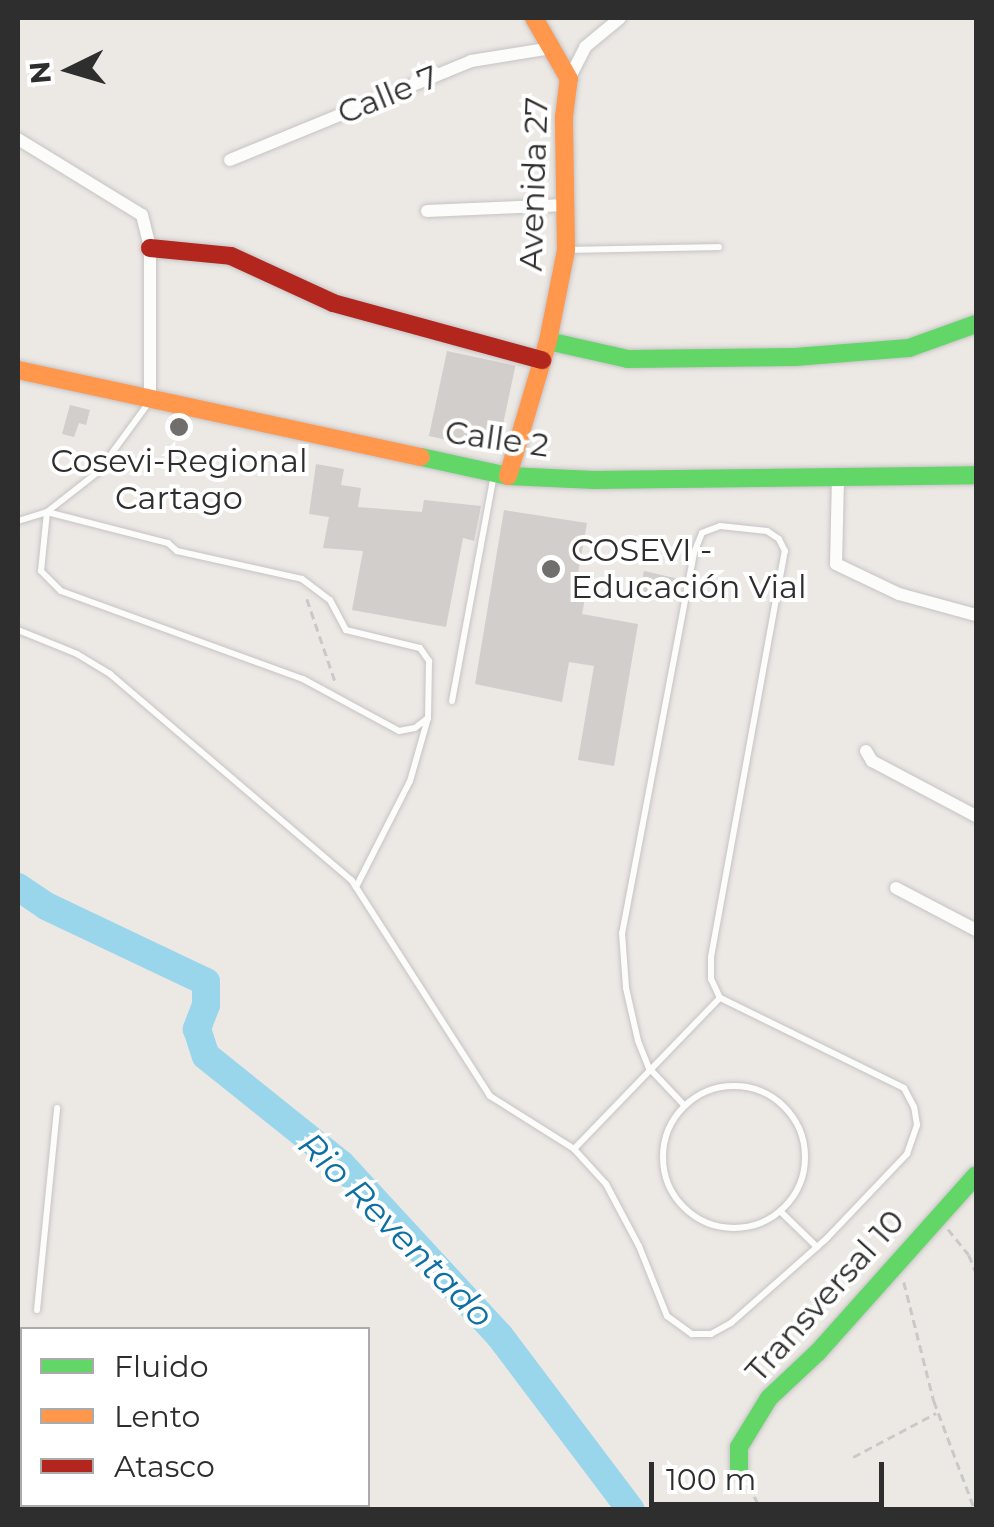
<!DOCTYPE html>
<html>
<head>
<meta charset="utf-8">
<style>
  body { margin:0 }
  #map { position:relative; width:994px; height:1527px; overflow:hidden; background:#ece8e4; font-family:Montserrat,sans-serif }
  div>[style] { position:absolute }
  .river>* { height:28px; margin:-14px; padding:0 14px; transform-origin:14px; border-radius:14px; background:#99d6ec }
  .building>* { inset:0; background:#d1cecb; transform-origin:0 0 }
  .path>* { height:2.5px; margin-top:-1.25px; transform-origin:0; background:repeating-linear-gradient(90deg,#c9c9c8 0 8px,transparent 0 13px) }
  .roads { filter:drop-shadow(0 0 2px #c5c4c5) drop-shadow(0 0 2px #c5c4c5) }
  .lane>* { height:6px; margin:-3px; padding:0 3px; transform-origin:3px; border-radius:3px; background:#fcfcfb }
  .lane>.ring { margin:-3px; padding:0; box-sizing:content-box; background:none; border:6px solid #fcfcfb; border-radius:50% }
  .street>* { height:12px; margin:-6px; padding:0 6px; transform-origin:6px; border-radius:6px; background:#fcfcfb }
  .fast>* { height:18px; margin:-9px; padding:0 9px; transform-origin:9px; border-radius:9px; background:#63d668 }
  .slow>* { height:18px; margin:-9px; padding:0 9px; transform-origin:9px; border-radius:9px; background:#ff974d }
  .jam>* { height:18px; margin:-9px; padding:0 9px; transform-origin:9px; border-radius:9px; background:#b3261e }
  .dots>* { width:28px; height:28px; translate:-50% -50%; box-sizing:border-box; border:5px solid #fff; border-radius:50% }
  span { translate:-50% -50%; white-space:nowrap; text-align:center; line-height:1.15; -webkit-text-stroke:8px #fff; paint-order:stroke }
  .street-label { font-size:32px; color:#2e2e2e }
  .poi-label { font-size:32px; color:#2e2e2e }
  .left { translate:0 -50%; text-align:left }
  .water-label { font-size:35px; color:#0d6fa3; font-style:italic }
  .frame { position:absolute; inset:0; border:20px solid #2e2e2e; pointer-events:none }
  .legend { position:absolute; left:20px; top:1327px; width:350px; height:180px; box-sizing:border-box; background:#fff; border:2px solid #ababab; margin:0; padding:12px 18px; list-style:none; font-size:30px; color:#2e2e2e }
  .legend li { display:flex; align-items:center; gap:20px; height:50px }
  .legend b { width:50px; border:2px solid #ababab }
  .north { position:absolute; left:20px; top:20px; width:100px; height:100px; -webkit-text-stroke:8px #fff; paint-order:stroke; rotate:265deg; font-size:28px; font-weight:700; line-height:40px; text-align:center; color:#2e2e2e }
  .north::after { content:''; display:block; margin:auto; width:35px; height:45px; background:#2e2e2e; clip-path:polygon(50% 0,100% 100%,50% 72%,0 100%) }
  .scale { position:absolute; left:649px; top:1462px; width:235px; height:45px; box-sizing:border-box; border:5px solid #2e2e2e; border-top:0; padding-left:12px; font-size:30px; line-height:35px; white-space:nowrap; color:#2e2e2e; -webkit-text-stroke:8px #fff; paint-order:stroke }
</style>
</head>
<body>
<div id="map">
  <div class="river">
    <i style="left:18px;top:887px;width:34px;rotate:34deg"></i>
    <i style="left:46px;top:906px;width:177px;rotate:25.4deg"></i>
    <i style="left:206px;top:982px;width:23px;rotate:90deg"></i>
    <i style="left:206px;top:1005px;width:26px;rotate:111deg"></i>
    <i style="left:197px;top:1029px;width:28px;rotate:72deg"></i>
    <i style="left:206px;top:1056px;width:173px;rotate:38.7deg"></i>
    <i style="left:341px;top:1164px;width:233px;rotate:47.3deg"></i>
    <i style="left:499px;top:1335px;width:219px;rotate:53deg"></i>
  </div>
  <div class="building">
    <i style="left:447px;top:351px;width:70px;height:87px;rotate:12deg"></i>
    <i style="clip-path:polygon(70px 405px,90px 410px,86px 425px,79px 423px,74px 437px,62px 434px)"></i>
    <i style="clip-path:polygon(316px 464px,344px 469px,341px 485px,361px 488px,358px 507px,422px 512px,424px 500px,481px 506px,474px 541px,463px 538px,446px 627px,352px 610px,363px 551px,323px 548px,329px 517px,309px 514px)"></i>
    <i style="clip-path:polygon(504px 510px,587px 523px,574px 596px,585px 598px,582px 614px,638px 624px,614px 766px,578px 760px,594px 666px,569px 662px,562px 702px,475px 684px)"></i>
    <i style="left:644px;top:571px;width:37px;height:22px;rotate:13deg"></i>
  </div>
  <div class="path">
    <i style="left:307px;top:599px;width:87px;rotate:71.1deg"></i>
    <i style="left:948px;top:1229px;width:33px;rotate:51deg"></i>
    <i style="left:969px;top:1255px;width:18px;rotate:68deg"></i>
    <i style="left:904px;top:1282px;width:123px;rotate:75.9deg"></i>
    <i style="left:934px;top:1401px;width:116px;rotate:69.4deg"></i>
    <i style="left:853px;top:1457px;width:94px;rotate:-27.9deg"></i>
    <i style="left:748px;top:1485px;width:29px;rotate:61deg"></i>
  </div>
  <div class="roads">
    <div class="lane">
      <i style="left:568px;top:250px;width:151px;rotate:-1.1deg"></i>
      <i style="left:47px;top:512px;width:125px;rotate:14.4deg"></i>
      <i style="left:168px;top:543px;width:12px;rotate:42deg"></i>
      <i style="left:177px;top:551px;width:128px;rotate:12.6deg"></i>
      <i style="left:302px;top:579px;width:35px;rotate:37deg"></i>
      <i style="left:330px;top:600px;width:34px;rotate:62deg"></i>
      <i style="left:346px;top:630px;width:76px;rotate:13.7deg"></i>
      <i style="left:420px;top:648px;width:16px;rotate:55deg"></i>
      <i style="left:429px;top:661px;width:57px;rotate:91deg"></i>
      <i style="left:428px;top:718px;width:66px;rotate:105.9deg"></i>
      <i style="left:410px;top:781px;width:119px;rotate:117deg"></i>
      <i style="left:47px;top:512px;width:59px;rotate:95.8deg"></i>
      <i style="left:41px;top:571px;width:28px;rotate:45deg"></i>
      <i style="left:61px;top:591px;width:258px;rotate:20deg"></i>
      <i style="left:303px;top:679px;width:109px;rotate:28.4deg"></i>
      <i style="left:399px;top:731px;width:16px;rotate:-11deg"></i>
      <i style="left:415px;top:728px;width:16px;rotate:-38deg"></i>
      <i style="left:18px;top:521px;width:30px;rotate:-17deg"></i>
      <i style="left:47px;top:512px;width:65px;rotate:-38.1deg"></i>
      <i style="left:98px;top:472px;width:88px;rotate:-53.8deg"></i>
      <i style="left:18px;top:630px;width:64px;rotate:22.1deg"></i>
      <i style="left:77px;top:654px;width:39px;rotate:31deg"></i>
      <i style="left:110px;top:674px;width:318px;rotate:40.5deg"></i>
      <i style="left:352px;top:881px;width:255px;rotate:57.3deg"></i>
      <i style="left:490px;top:1096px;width:99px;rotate:32.2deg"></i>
      <i style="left:574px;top:1149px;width:47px;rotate:47.6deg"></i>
      <i style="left:606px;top:1184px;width:70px;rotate:62deg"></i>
      <i style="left:639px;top:1246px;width:75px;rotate:68.2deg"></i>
      <i style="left:667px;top:1316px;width:31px;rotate:36deg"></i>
      <i style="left:692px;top:1334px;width:19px"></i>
      <i style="left:711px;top:1334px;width:23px;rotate:-29deg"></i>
      <i style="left:731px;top:1323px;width:128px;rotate:-41.5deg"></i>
      <i style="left:827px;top:1238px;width:116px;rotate:-46.4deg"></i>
      <i style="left:907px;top:1154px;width:31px;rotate:-71deg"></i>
      <i style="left:917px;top:1125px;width:18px;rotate:-99deg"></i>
      <i style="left:914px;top:1107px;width:21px;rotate:-118deg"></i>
      <i style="left:904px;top:1088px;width:205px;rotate:-153.9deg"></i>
      <i style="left:720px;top:998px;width:21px;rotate:-115deg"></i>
      <i style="left:711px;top:979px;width:22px;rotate:-90deg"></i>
      <i style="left:711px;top:957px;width:413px;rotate:-79.7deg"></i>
      <i style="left:785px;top:551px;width:13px;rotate:-117deg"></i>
      <i style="left:779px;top:539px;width:14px;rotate:-146deg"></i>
      <i style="left:767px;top:531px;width:47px;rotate:-173.9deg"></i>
      <i style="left:720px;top:526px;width:19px;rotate:159deg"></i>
      <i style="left:702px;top:533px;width:22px;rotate:112deg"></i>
      <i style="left:694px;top:553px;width:387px;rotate:100.7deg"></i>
      <i style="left:622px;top:933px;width:55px;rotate:85.8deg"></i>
      <i style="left:626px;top:988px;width:54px;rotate:77.2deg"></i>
      <i style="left:638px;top:1041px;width:29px;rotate:68deg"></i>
      <i style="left:649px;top:1068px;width:51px;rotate:46.6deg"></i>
      <i style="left:452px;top:701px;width:230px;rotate:-79.5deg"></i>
      <i class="ring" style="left:663px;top:1086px;width:136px;height:136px"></i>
      <i style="left:574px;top:1149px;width:210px;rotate:-46deg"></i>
      <i style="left:780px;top:1211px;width:52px;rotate:44.2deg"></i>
      <i style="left:37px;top:1310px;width:203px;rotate:-84.3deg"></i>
      <i style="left:18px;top:1504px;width:4px;rotate:-27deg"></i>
    </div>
    <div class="street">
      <i style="left:569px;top:79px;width:36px;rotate:-63deg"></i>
      <i style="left:585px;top:47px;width:45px;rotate:-39.6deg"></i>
      <i style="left:18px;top:139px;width:145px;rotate:31.5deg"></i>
      <i style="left:142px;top:215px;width:34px;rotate:76deg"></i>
      <i style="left:150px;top:248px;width:152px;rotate:90deg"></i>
      <i style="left:230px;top:160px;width:261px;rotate:-22.3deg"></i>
      <i style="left:471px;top:61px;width:81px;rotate:-9.2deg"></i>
      <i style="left:427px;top:211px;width:138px;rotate:-2.5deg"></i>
      <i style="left:838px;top:477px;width:87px;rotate:91.3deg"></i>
      <i style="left:836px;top:564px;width:70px;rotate:25.5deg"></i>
      <i style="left:899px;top:594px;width:80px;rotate:15.3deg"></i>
      <i style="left:866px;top:751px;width:12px;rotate:59deg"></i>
      <i style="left:872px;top:761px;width:118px;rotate:27.9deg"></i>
      <i style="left:896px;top:888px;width:90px;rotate:27.7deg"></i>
    </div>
    <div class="fast">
      <i style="left:548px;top:341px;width:82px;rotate:12.7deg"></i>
      <i style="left:628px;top:359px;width:167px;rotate:-0.7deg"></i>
      <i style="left:795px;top:357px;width:114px;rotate:-4.5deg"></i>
      <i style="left:909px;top:348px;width:71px;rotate:-19.7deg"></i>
      <i style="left:421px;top:457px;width:89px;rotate:12.3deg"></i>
      <i style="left:508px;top:476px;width:86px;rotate:2.7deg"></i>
      <i style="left:594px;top:480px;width:382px;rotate:-0.7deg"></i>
      <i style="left:18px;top:1386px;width:7px;rotate:56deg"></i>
      <i style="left:739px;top:1470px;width:23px;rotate:-90deg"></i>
      <i style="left:739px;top:1447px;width:57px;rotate:-58.5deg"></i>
      <i style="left:769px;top:1398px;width:67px;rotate:-43.2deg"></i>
      <i style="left:818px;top:1352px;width:237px;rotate:-48.2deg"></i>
    </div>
    <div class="slow">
      <i style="left:18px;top:370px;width:412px;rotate:12.2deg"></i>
      <i style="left:508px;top:476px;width:141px;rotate:-73.5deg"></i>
      <i style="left:548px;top:341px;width:93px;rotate:-78.8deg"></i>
      <i style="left:566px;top:250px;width:133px;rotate:-90.9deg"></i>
      <i style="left:564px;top:117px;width:38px;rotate:-83deg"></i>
      <i style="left:569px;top:79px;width:70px;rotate:-119.8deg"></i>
      <i style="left:111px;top:1504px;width:7px;rotate:56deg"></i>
    </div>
    <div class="jam">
      <i style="left:150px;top:248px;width:81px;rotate:5.6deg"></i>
      <i style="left:231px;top:256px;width:112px;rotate:24.7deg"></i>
      <i style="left:333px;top:303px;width:217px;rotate:15.3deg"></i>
    </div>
  </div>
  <div class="dots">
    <i style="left:179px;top:427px;background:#706f6e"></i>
    <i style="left:551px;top:569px;background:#706f6e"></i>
  </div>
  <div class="street-label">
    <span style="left:388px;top:95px;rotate:-22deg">Calle 7</span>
    <span style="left:534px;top:184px;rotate:-88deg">Avenida 27</span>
    <span style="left:497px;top:439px;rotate:8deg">Calle 2</span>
    <span style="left:825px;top:1296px;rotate:-48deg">Transversal 10</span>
  </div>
  <div class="poi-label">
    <span style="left:179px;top:480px">Cosevi-Regional<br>Cartago</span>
    <span class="left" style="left:571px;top:569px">COSEVI -<br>Educación Vial</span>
  </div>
  <div class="water-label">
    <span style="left:396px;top:1230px;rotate:45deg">Rio Reventado</span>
  </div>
  <div class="frame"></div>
  <ul class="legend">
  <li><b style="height:12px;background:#63d668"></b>Fluido</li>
  <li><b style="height:12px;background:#ff974d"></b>Lento</li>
  <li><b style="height:12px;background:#b3261e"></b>Atasco</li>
  </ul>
  <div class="north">N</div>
  <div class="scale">100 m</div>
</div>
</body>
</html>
